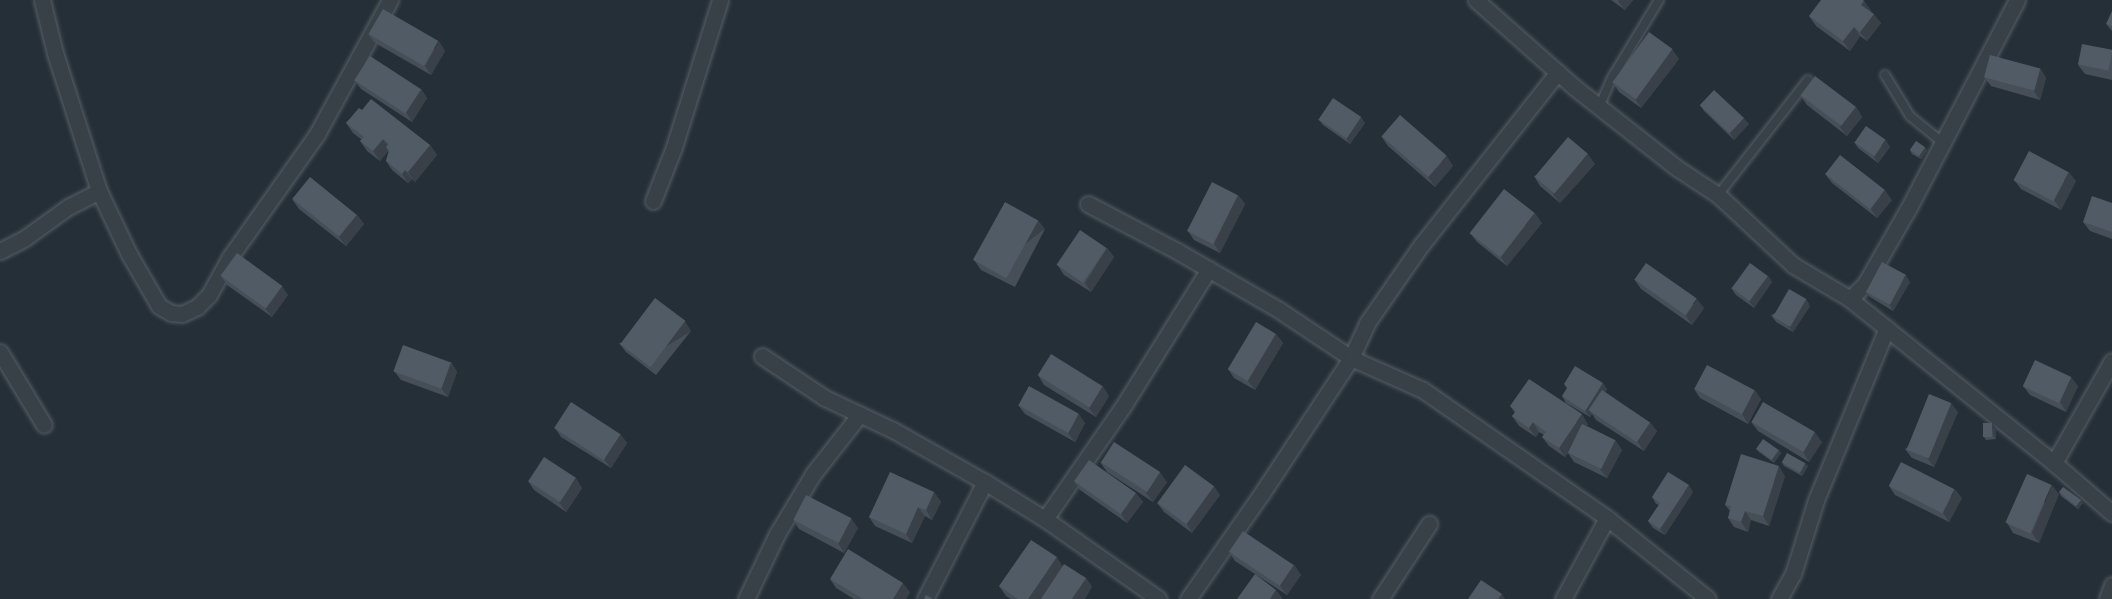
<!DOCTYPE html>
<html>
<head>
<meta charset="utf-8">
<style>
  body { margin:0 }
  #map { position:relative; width:2112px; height:599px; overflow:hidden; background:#252f38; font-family:"Open Sans",sans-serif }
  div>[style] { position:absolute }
  .roads { filter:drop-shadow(0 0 2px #575f66) drop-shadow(0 0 2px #575f66) }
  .service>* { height:8px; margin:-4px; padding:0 4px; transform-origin:4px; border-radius:4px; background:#384148 }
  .minor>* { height:15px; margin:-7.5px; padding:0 7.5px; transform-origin:7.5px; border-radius:7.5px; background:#384148 }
  .wall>* { inset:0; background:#464e58 }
  .shaded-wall>* { inset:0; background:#394047; transform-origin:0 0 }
  .building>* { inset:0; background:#515b66; transform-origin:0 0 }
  span { translate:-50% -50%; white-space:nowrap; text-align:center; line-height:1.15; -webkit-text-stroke:6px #1e262d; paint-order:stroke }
</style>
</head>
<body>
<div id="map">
  <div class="roads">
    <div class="service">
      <i style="left:1885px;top:75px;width:48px;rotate:58.6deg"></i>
      <i style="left:1910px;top:116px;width:41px;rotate:39.1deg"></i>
      <i style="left:1599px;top:107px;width:34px;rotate:-66deg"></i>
      <i style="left:1613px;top:76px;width:89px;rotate:-58.8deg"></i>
      <i style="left:1718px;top:195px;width:146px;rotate:-52deg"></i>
    </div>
    <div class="minor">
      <i style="left:1476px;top:0;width:131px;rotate:41.6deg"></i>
      <i style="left:1574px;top:87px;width:131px;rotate:38.2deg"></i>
      <i style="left:1677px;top:168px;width:49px;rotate:33.4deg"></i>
      <i style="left:1718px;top:195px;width:103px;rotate:43deg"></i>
      <i style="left:1793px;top:265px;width:66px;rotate:30.8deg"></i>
      <i style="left:2017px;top:0;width:236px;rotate:117.5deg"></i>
      <i style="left:1908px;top:209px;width:86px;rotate:119.8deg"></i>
      <i style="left:1865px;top:284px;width:21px;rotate:135deg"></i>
      <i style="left:1850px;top:299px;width:262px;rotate:38.8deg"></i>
      <i style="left:2054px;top:463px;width:77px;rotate:40.8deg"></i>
      <i style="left:99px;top:191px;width:70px;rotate:64.5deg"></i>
      <i style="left:129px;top:254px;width:60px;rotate:60deg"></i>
      <i style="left:159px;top:306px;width:14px;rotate:30deg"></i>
      <i style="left:171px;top:313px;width:11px;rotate:5deg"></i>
      <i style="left:182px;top:314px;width:17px;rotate:-25deg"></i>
      <i style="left:197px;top:307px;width:17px;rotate:-45deg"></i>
      <i style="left:209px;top:295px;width:43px;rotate:-61.1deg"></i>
      <i style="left:230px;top:257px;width:151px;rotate:-54.7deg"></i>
      <i style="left:317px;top:134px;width:153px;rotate:-61.4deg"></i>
      <i style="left:653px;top:201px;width:58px;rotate:-68.7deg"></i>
      <i style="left:674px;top:147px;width:154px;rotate:-72.6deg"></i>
      <i style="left:1088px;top:204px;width:101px;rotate:27.8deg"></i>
      <i style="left:1177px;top:251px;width:118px;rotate:30deg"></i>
      <i style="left:1279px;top:310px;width:87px;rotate:33.7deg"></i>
      <i style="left:1351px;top:358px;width:79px;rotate:24deg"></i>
      <i style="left:1423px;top:390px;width:224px;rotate:34.8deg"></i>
      <i style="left:1607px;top:518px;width:129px;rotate:38.7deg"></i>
      <i style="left:0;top:251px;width:28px;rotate:-27deg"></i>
      <i style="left:25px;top:238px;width:53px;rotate:-35.8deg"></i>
      <i style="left:68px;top:207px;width:35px;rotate:-27deg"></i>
      <i style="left:99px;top:191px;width:145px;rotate:-107.7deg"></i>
      <i style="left:55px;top:53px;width:55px;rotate:-103.8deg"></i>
      <i style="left:0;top:352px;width:85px;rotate:58.9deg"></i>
      <i style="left:762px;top:356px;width:76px;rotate:33.7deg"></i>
      <i style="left:825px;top:398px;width:75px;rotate:25.2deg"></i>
      <i style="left:893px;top:430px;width:106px;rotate:29.5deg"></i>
      <i style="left:985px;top:482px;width:70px;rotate:31.7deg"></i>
      <i style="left:1045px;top:519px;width:139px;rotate:35.1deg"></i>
      <i style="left:2054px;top:463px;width:117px;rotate:-60.4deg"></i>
      <i style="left:1045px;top:519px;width:135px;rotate:-55.3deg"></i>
      <i style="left:1122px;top:408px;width:164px;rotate:-58deg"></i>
      <i style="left:746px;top:599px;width:72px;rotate:-64.5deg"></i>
      <i style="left:777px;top:534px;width:70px;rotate:-59deg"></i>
      <i style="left:813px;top:474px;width:76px;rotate:-51.9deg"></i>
      <i style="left:925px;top:599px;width:131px;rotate:-62.9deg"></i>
      <i style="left:1188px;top:599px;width:129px;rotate:-55.1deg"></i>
      <i style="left:1262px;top:493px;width:162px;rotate:-56.6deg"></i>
      <i style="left:1351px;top:358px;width:38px;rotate:-65deg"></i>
      <i style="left:1367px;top:323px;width:96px;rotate:-55.2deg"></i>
      <i style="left:1422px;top:244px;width:219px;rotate:-51.7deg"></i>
      <i style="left:1380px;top:599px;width:90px;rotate:-56.8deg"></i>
      <i style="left:1563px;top:599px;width:92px;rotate:-61.5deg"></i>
      <i style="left:1779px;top:599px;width:29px;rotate:-61deg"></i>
      <i style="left:1793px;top:574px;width:77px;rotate:-72.7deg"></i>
      <i style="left:1816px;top:500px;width:186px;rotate:-67.6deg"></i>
      <i style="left:2107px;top:599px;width:15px;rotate:-70deg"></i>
    </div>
  </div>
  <div class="wall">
    <i style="clip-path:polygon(1611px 0,1633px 0,1625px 10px)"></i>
    <i style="clip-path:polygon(1864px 1px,1871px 11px,1870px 11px,1881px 23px,1867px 41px,1860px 36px,1850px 51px,1816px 26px,1809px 16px)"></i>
    <i style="clip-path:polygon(2106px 24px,2112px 27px,2112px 31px,2111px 30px)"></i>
    <i style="clip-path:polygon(368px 34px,445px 51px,431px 75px,375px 43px)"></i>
    <i style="clip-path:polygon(2112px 50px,2112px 80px,2085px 74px,2078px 65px)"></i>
    <i style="clip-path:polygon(1679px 59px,1641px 108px,1619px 92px,1612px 82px)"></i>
    <i style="clip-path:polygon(2040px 68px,2046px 78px,2040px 100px,1991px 86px,1984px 77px)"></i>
    <i style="clip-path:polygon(354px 80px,421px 89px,427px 98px,412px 122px,361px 89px)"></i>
    <i style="clip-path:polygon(1800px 95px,1856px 107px,1862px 117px,1847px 136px,1807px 105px)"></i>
    <i style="clip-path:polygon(1700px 105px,1749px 124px,1734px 140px,1704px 111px)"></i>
    <i style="clip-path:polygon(362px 110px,430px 145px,437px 155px,415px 182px,412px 179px,408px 183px,392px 170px,386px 161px,389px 152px,388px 151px,380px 161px,367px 151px,360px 141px,362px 140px,353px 133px,346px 123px)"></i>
    <i style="clip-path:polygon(1318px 119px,1365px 123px,1350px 144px,1323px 125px)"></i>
    <i style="clip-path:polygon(1381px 136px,1453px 166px,1435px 187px,1388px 146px)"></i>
    <i style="clip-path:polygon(1854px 142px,1890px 147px,1878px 163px,1858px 148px)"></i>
    <i style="clip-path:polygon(1925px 147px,1927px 151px,1921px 159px,1912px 154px,1910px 150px)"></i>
    <i style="clip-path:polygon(1595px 164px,1560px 203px,1540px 186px,1534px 176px)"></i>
    <i style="clip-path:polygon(1825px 174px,1892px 200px,1877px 218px,1832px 183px)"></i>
    <i style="clip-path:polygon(2014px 180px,2076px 181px,2061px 210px,2021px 189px)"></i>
    <i style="clip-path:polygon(1238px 195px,1245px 204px,1220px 253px,1194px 240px,1188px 231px)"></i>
    <i style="clip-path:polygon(292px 199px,357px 215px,364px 224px,346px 246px,299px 209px)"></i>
    <i style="clip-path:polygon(2112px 203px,2112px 239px,2090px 231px,2083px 222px)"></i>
    <i style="clip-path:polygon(1542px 223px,1507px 266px,1477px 242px,1470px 233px)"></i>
    <i style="clip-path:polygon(1045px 229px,1015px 287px,981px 270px,974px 260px)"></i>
    <i style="clip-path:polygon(1107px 248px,1114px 257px,1091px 292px,1064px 275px,1058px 266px)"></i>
    <i style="clip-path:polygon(221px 276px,288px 295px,272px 317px,227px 285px)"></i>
    <i style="clip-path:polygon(1768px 276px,1772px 282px,1754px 308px,1736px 295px,1731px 288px)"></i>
    <i style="clip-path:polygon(1634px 279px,1704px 308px,1692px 325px,1641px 289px)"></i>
    <i style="clip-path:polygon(1910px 282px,1893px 311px,1870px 297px,1865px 291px)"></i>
    <i style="clip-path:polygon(1806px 299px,1810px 306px,1793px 332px,1776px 322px,1771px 315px)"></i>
    <i style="clip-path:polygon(691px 331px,656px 375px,626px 352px,619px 343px)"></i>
    <i style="clip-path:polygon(1276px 334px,1283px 343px,1255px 390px,1234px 378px,1228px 369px)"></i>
    <i style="clip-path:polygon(451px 362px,457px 372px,448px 397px,401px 380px,394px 371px)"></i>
    <i style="clip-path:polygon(1038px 375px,1109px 396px,1096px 417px,1044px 385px)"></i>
    <i style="clip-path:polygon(2023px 386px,2078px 386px,2066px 412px,2030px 395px)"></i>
    <i style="clip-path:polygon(1607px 389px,1605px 392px,1657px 431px,1644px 451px,1596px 420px,1592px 414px,1590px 417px,1566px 403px,1562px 396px)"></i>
    <i style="clip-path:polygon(1694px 389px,1761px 399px,1748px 424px,1700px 398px)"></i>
    <i style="clip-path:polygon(1018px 405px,1085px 423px,1075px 442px,1025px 414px)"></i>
    <i style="clip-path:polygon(1510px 406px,1588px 424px,1587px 426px,1615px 440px,1622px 450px,1607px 478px,1574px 462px,1568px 453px,1565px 457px,1549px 446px,1542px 437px,1544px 435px,1539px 432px,1536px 437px,1519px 426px,1512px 416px,1515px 413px)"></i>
    <i style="clip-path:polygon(1958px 412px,1934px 467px,1912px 458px,1905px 449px)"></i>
    <i style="clip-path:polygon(1751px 422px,1822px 442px,1809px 462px,1758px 431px)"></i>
    <i style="clip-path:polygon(1995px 426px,1996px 439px,1986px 440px,1984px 437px)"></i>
    <i style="clip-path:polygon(555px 428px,620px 434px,627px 443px,611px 468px,561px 437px)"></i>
    <i style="clip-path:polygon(1756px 449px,1779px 450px,1781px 453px,1774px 463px,1759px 452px)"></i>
    <i style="clip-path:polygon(1100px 462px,1167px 482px,1153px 502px,1107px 472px)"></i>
    <i style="clip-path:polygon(1782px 463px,1808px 466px,1802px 476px,1784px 466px)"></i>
    <i style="clip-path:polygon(1785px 476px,1769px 526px,1751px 520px,1748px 532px,1734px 527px,1728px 518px,1730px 511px,1725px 505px)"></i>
    <i style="clip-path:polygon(528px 481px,582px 488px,566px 512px,534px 490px)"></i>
    <i style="clip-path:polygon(1074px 481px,1136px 493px,1143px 502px,1127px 523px,1080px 490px)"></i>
    <i style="clip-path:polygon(1889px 486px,1962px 498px,1949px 522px,1895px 495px)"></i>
    <i style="clip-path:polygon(934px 492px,941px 502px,932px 520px,925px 516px,912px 543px,875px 526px,869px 517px)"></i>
    <i style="clip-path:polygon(1693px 492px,1665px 535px,1653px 528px,1648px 521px,1659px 505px,1656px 504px,1652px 497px)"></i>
    <i style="clip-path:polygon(2059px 492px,2081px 500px,2083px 503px,2078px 509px,2061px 496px)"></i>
    <i style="clip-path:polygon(2059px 494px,2039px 543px,2013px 533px,2007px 523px)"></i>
    <i style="clip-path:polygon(1220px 495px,1192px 533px,1164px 512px,1157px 503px)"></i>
    <i style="clip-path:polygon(793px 520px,858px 528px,844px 553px,799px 529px)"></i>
    <i style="clip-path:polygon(1229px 552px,1294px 565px,1301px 575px,1287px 595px,1235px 561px)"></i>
    <i style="clip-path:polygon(1063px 566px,1086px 578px,1092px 587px,1041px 599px,1011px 599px,1006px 596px,999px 586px)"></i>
    <i style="clip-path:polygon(830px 579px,910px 592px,906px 599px,854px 599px,836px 588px)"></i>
  </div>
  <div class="shaded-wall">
    <i style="clip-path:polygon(1619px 0,1633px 0,1625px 10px,1618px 1px)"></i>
    <i style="clip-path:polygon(1864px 1px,1871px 11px,1868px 14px,1861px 5px)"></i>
    <i style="clip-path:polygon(1874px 14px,1881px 23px,1867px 41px,1860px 32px)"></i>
    <i style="clip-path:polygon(1854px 27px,1860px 36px,1850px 51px,1843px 41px)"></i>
    <i style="clip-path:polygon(439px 41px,445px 51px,431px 75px,425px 66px)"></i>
    <i style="clip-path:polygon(1672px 49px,1679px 59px,1641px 108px,1635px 99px)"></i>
    <i style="clip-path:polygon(2040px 68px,2046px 78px,2040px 100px,2033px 90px)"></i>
    <i style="clip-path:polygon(421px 89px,427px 98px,412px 122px,406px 112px)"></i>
    <i style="clip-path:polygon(1856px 107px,1862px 117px,1847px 136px,1840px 127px)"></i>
    <i style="clip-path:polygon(1361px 117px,1365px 123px,1350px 144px,1346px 138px)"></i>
    <i style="clip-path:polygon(1744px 118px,1749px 124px,1734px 140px,1730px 133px)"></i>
    <i style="clip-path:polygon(383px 139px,390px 149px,386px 147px,388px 151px,380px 161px,373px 151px)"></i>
    <i style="clip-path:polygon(1886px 140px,1890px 147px,1878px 163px,1874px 157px)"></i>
    <i style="clip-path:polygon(430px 145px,437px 155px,415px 182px,408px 172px)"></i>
    <i style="clip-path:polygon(1925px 147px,1927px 151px,1921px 159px,1919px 156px)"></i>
    <i style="clip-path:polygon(1588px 154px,1595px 164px,1560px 203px,1553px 194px)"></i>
    <i style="clip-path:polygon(1447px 156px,1453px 166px,1435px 187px,1428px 177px)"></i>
    <i style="clip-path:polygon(405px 170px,412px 179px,408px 183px,402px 174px)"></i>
    <i style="clip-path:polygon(2069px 172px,2076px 181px,2061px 210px,2054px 200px)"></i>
    <i style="clip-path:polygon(1885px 190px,1892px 200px,1877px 218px,1871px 209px)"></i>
    <i style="clip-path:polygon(1238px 195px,1245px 204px,1220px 253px,1214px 244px)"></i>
    <i style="clip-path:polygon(1535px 213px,1542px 223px,1507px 266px,1501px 257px)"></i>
    <i style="clip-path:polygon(357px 215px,364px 224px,346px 246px,339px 237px)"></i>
    <i style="left:1038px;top:220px;width:11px;height:65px;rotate:52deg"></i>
    <i style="clip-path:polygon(1107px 248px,1114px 257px,1091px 292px,1085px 283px)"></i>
    <i style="clip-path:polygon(1906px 275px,1910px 282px,1893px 311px,1889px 304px)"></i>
    <i style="clip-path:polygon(1768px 276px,1772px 282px,1754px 308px,1749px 301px)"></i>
    <i style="clip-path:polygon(282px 286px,288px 295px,272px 317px,265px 308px)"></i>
    <i style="clip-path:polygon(1697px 299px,1704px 308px,1692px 325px,1686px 316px)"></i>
    <i style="clip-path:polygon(1806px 299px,1810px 306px,1793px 332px,1788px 326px)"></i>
    <i style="left:685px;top:321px;width:12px;height:58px;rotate:59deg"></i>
    <i style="clip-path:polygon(1276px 334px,1283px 343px,1255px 390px,1248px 381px)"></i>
    <i style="clip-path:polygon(451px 362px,457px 372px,448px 397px,441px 388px)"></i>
    <i style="clip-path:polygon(2071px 377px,2078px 386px,2066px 412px,2060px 402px)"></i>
    <i style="clip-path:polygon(1603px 383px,1607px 389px,1593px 412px,1589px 410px,1592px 414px,1590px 417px,1585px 411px)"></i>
    <i style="clip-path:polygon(1103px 386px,1109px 396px,1096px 417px,1089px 408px)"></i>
    <i style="clip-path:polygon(1755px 390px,1761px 399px,1748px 424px,1742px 414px)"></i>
    <i style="clip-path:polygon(1951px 403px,1958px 412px,1934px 467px,1927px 458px)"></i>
    <i style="clip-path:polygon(1079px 414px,1085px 423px,1075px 442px,1068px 433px)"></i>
    <i style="clip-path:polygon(1582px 414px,1588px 424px,1565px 457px,1559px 448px)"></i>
    <i style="clip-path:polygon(1533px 422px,1539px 432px,1536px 437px,1529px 428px)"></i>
    <i style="clip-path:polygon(1650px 422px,1657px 431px,1644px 451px,1637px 441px)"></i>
    <i style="clip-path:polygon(1992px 423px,1995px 426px,1996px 439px,1993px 436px)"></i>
    <i style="clip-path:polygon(1815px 432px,1822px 442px,1809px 462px,1803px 452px)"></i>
    <i style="clip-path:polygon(620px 434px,627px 443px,611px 468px,604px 459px)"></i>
    <i style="clip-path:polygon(1615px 440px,1622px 450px,1607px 478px,1600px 469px)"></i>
    <i style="clip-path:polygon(1779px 450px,1781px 453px,1774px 463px,1772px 460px)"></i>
    <i style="clip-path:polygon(1805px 463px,1808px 466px,1802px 476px,1800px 473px)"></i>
    <i style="clip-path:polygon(1779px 466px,1785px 476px,1769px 526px,1763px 516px)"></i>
    <i style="clip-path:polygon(1160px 472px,1167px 482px,1153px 502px,1146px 493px)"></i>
    <i style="clip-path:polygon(576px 478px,582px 488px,566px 512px,559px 502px)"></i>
    <i style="clip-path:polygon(1689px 485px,1693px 492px,1665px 535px,1660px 529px)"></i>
    <i style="clip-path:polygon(2052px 485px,2059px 494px,2039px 543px,2032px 533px)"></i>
    <i style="clip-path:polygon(1214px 486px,1220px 495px,1192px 533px,1186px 523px)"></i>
    <i style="clip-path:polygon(1955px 489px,1962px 498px,1949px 522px,1943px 513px)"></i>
    <i style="clip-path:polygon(934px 492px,941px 502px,932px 520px,926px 510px)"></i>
    <i style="clip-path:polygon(1136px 493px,1143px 502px,1127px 523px,1121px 514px)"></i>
    <i style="clip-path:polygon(2081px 500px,2083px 503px,2078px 509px,2076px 506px)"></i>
    <i style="clip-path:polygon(918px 507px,925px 516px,912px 543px,906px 534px)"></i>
    <i style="clip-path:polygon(1745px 511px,1751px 520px,1748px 532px,1741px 522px)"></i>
    <i style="clip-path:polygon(851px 518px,858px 528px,844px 553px,838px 543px)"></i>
    <i style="clip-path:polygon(1057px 557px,1063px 567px,1041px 599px,1028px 599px)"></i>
    <i style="clip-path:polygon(1294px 565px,1301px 575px,1287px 595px,1280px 586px)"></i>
    <i style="clip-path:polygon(1086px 578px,1092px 587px,1085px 599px,1072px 599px)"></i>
    <i style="clip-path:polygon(903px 583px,910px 592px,906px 599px,893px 599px)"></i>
    <i style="clip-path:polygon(1276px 590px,1283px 599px,1270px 599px)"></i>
    <i style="clip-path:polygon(1502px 594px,1505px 599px,1498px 599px)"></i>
  </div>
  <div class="building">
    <i style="clip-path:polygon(1821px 0,1863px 0,1864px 1px,1861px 5px,1874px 14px,1860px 32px,1854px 27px,1843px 41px,1809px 16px)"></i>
    <i style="left:383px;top:9px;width:64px;height:29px;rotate:30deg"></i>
    <i style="clip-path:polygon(2112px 11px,2112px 27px,2106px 24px)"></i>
    <i style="left:1649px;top:32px;width:29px;height:62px;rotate:36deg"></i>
    <i style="left:2082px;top:44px;width:31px;height:21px;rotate:11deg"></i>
    <i style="left:1990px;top:55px;width:52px;height:23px;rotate:15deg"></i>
    <i style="left:370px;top:56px;width:61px;height:29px;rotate:33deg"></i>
    <i style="left:1815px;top:76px;width:51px;height:24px;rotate:37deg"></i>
    <i style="left:1714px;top:90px;width:41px;height:21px;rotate:43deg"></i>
    <i style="left:1333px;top:98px;width:34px;height:26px;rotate:34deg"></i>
    <i style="clip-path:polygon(371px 99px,430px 145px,408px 172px,405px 170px,402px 174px,386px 161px,389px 150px,386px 147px,389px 144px,383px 139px,373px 151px,360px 141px,364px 137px,346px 123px,359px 108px,362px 110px)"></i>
    <i style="left:1400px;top:115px;width:62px;height:28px;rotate:41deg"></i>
    <i style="left:1866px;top:126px;width:24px;height:20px;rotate:35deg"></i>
    <i style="left:1568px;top:137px;width:26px;height:52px;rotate:40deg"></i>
    <i style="left:1916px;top:141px;width:11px;height:11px;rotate:34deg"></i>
    <i style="left:2029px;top:151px;width:45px;height:33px;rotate:28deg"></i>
    <i style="left:1840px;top:155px;width:57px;height:24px;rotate:38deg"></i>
    <i style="left:310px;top:177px;width:60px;height:28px;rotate:39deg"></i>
    <i style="left:1212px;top:182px;width:29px;height:55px;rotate:27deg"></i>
    <i style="left:1504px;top:189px;width:39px;height:56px;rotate:38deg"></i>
    <i style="clip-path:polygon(2092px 196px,2112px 203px,2112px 232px,2083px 222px)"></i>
    <i style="left:1005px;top:202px;width:38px;height:66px;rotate:29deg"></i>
    <i style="left:1080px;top:230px;width:32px;height:42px;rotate:34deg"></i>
    <i style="left:237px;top:253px;width:56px;height:28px;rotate:36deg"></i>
    <i style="left:1882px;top:262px;width:27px;height:34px;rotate:28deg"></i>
    <i style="left:1646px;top:263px;width:62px;height:20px;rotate:35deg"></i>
    <i style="left:1750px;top:263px;width:22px;height:31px;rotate:36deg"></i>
    <i style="left:1789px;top:289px;width:20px;height:32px;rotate:30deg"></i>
    <i style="left:655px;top:298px;width:38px;height:58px;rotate:37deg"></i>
    <i style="left:1256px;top:322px;width:23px;height:55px;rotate:31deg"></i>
    <i style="left:403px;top:345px;width:51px;height:28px;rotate:20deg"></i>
    <i style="left:1051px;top:354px;width:61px;height:25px;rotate:32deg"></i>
    <i style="left:2035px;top:360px;width:40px;height:29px;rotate:25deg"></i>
    <i style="left:1707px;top:365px;width:54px;height:27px;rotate:28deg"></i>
    <i style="clip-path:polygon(1575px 366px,1603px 383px,1585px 411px,1562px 396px,1567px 388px,1564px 384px)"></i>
    <i style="clip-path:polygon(1529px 379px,1582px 414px,1559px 448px,1542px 437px,1546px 432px,1533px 422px,1529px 428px,1512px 416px,1516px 411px,1510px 406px)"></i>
    <i style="left:1029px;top:386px;width:57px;height:22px;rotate:29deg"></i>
    <i style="left:1602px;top:390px;width:58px;height:24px;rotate:34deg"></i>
    <i style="left:1929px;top:394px;width:24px;height:60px;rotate:22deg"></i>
    <i style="left:571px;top:402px;width:59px;height:31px;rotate:33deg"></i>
    <i style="left:1763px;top:402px;width:60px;height:23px;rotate:30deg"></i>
    <i style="left:1983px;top:423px;width:9px;height:14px"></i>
    <i style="left:1582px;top:424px;width:37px;height:32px;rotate:26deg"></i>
    <i style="left:1763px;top:439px;width:19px;height:12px;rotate:35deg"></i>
    <i style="left:1114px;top:442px;width:55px;height:24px;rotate:33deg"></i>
    <i style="left:1787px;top:453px;width:21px;height:11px;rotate:29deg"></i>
    <i style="clip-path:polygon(1741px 454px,1779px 466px,1763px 516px,1745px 511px,1741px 522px,1728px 518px,1731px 506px,1725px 505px)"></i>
    <i style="left:544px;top:457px;width:38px;height:29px;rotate:33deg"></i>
    <i style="left:1089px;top:460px;width:57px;height:26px;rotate:35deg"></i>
    <i style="left:1901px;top:462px;width:60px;height:27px;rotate:27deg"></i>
    <i style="left:1185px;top:465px;width:36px;height:47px;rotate:36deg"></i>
    <i style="clip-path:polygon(890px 472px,934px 492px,926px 510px,918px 507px,906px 534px,869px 517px)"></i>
    <i style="clip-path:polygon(1668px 472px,1689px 485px,1660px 529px,1648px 521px,1660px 503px,1652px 497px)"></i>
    <i style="left:2027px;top:474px;width:27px;height:53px;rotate:24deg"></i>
    <i style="clip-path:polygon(2063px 487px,2081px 500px,2076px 506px,2059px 492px)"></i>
    <i style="left:806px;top:495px;width:51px;height:28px;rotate:27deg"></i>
    <i style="left:1243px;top:531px;width:61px;height:25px;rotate:34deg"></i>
    <i style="clip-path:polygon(1031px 540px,1057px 557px,1028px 599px,1018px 599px,999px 586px)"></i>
    <i style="clip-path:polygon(848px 549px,903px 583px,893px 599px,863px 599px,830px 579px)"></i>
    <i style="clip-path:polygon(1064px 564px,1086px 578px,1072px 599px,1041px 599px)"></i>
    <i style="clip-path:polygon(1255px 574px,1276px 590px,1270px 599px,1237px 599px)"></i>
    <i style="clip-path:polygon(1481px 580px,1502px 594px,1498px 599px,1468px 599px)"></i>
    <i style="clip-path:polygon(926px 595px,933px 599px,924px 599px)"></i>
  </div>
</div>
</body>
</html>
